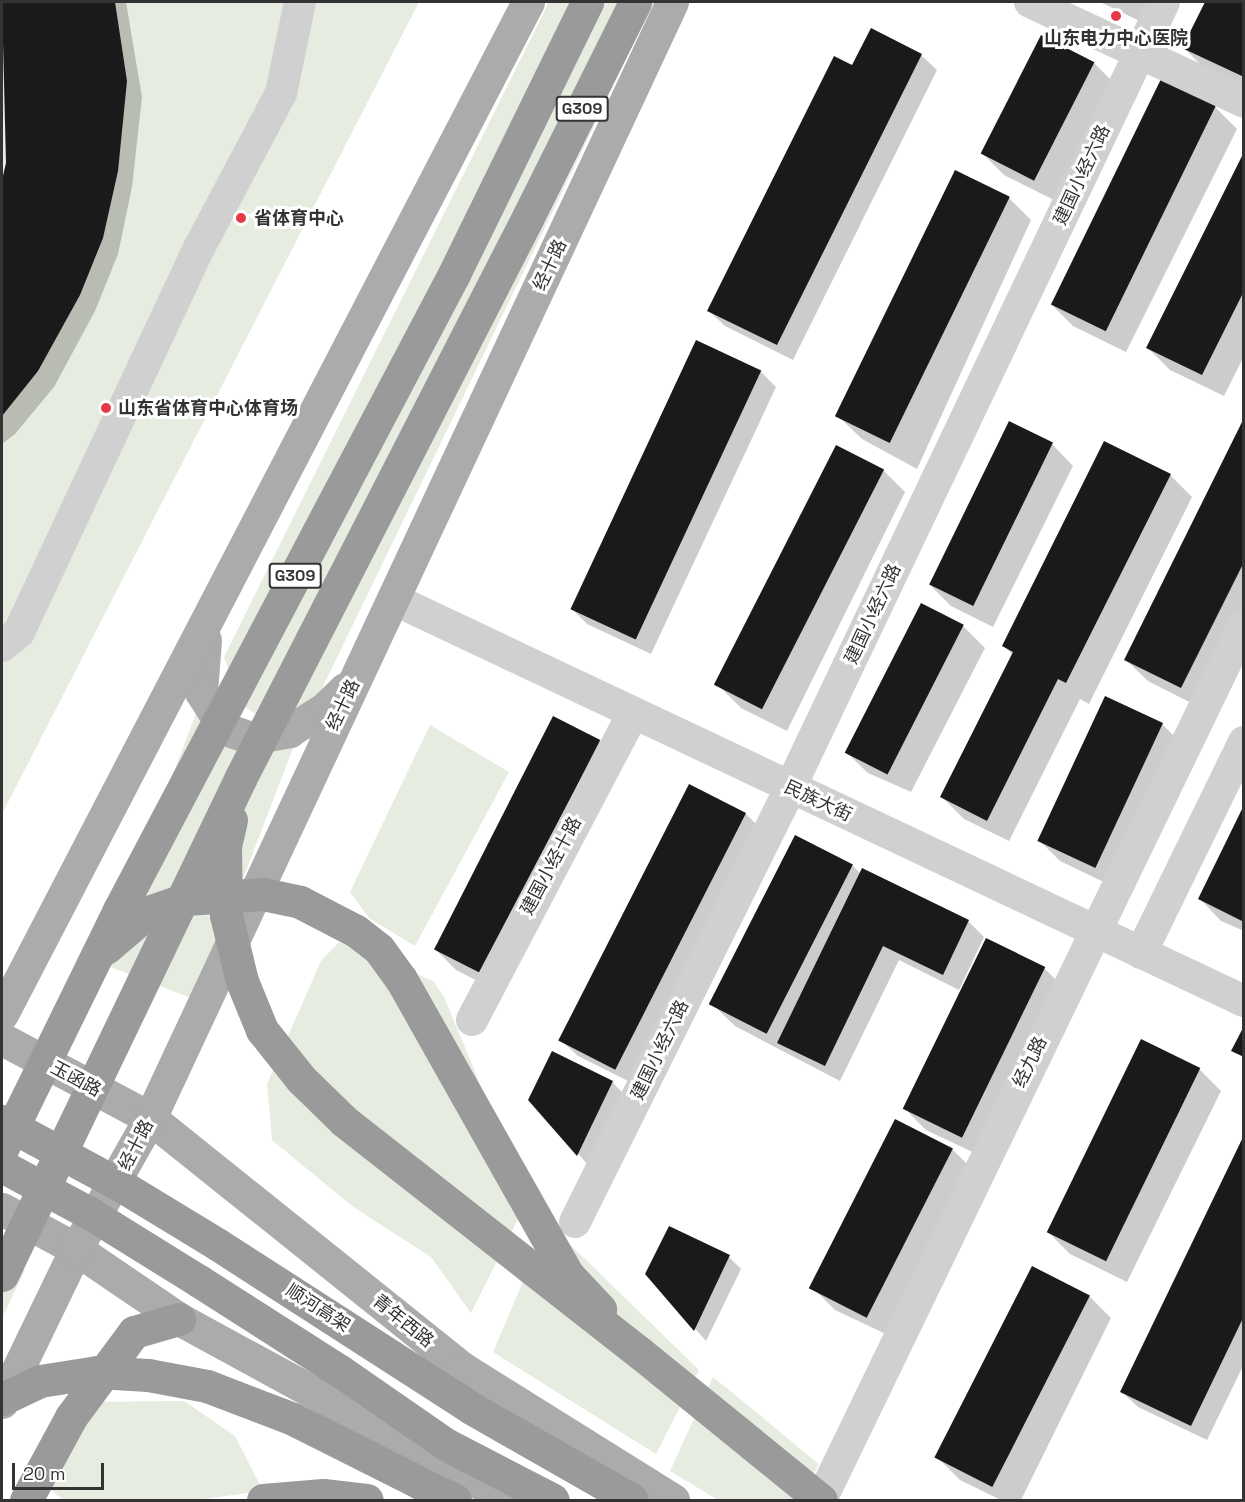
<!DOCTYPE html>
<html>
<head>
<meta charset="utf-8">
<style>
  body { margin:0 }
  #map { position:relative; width:1245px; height:1502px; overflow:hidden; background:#fff; font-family:"Space Grotesk","Noto Sans SC",sans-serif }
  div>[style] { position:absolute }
  .green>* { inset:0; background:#e6ecdf; transform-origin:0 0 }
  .shadow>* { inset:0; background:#0003 }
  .building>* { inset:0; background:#1a1a1a; transform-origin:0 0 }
  .minor>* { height:32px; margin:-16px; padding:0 16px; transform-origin:16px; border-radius:16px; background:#d0d0d0 }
  .major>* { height:33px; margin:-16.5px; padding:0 16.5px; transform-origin:16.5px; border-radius:16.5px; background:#ababab }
  .highway>* { height:33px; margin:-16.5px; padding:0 16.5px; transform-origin:16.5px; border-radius:16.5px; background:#9a9a9a }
  .highway-bridge>* { height:33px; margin:-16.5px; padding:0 16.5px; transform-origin:16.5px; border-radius:16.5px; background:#9a9a9a }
  .dots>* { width:16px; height:16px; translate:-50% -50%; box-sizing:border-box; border:3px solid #fff; border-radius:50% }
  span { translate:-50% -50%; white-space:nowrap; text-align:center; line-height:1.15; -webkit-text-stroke:6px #fff; paint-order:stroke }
  .shield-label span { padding:2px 4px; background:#fff; border:2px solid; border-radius:4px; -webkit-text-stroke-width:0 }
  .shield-label { font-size:16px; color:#333; font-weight:700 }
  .poi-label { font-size:18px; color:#333; font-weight:700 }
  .left { translate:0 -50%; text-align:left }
  .street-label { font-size:18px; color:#333 }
  .frame { position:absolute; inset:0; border:3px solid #333; pointer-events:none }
  .scale { position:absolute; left:12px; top:1463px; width:92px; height:27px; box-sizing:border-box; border:3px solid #333; border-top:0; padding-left:8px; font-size:18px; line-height:21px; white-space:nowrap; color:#333; -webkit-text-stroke:4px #fff; paint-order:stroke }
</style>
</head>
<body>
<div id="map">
  <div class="green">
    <i style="clip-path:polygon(2px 2px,419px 2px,2px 814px)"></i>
    <i style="clip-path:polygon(549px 2px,654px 2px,316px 701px,294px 714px,257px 715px,240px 704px,224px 657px)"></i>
    <i style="left:197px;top:711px;width:103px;height:270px;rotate:21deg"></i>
    <i style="clip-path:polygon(430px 725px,509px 772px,415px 946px,369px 918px,350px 892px)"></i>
    <i style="clip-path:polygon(339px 942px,433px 981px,444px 997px,528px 1199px,471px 1313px,431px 1257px,352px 1206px,272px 1140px,267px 1084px,321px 961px)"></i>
    <i style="clip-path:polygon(548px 1223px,699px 1370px,656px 1454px,493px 1352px)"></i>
    <i style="clip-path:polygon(2px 1260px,25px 1270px,2px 1318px)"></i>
    <i style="clip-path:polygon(713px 1377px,819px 1464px,799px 1500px,718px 1500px,670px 1471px)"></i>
    <i style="clip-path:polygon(184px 1401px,235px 1436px,263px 1491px,196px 1500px,63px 1500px,42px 1483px,86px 1402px)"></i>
  </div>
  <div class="shadow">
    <i style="clip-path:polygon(2px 2px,126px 2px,142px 97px,132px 187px,118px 254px,95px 311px,54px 387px,15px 434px,2px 444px,2px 186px,8px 163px)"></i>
    <i style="clip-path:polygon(1100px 2px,1152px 2px,1142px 22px)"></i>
    <i style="clip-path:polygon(1207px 2px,1244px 2px,1244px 87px,1206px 70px,1184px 48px)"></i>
    <i style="clip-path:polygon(921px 55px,937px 70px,793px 360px,725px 326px,709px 311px,853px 67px)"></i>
    <i style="clip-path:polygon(1094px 63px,1116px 85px,1056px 201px,1004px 175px,982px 153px)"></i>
    <i style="clip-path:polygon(1215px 107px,1237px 129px,1126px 352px,1073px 326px,1051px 304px)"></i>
    <i style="clip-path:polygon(1244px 156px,1244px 356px,1224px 396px,1170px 370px,1148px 348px)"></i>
    <i style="clip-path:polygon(1009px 198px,1031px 220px,917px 469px,862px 439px,840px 418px)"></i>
    <i style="clip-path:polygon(696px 342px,761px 372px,776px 387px,651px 654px,587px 624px,571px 608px)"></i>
    <i style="clip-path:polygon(1244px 421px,1244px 628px,1203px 709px,1148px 681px,1126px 660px)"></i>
    <i style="clip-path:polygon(1052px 444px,1073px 466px,993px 627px,951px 606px,929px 584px)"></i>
    <i style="clip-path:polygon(883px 470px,905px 492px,787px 731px,741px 708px,719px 686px)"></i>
    <i style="clip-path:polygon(1170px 475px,1192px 497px,1089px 704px,1080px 699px,1009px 841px,964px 819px,942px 797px,1013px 655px,1004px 646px)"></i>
    <i style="clip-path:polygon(963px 626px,985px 648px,911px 792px,868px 773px,846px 752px)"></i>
    <i style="clip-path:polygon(1162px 724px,1184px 746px,1116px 888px,1060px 861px,1038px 839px)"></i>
    <i style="clip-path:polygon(599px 741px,621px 763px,501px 993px,456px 970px,434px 948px)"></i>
    <i style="clip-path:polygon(690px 786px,746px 814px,761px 829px,634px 1084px,578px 1056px,562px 1041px)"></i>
    <i style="clip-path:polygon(1244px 809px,1244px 931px,1221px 921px,1200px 899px)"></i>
    <i style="clip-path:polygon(852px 865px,861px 874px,863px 870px,968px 921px,984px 937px,959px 990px,899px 960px,840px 1081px,735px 1026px,713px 1005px)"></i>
    <i style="clip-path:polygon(1044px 968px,1066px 990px,983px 1157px,926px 1130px,904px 1108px)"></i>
    <i style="clip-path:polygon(1199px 1069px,1221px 1091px,1127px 1282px,1070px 1254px,1048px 1232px)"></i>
    <i style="clip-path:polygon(612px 1082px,624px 1094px,589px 1166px,530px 1099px)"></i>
    <i style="clip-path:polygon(1244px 1138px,1244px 1364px,1207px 1440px,1138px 1407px,1122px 1392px)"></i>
    <i style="clip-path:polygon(952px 1149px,974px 1171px,892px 1337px,835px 1310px,813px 1288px)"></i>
    <i style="clip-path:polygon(729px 1257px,741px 1269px,706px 1341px,647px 1274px)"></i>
    <i style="clip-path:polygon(1089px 1296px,1111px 1318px,1021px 1500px,1001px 1500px,960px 1480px,938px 1458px)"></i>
  </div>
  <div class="building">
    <i style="clip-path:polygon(2px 2px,115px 2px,127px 81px,118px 171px,103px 238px,80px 295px,38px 371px,2px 416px,2px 180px,6px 163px)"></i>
    <i style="clip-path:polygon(1205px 2px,1244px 2px,1244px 77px,1182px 48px)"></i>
    <i style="clip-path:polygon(871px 28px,922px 54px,777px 345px,707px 311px,834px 56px,852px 65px)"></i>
    <i style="left:1041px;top:35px;width:60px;height:133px;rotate:27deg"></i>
    <i style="left:1161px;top:79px;width:61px;height:251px;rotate:26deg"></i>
    <i style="clip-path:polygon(1244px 152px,1244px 291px,1202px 375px,1146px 348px)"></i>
    <i style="left:955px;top:170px;width:61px;height:274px;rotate:26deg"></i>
    <i style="left:696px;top:340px;width:72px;height:297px;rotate:25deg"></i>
    <i style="clip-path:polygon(1244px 418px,1244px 562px,1181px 688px,1124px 660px)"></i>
    <i style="left:1009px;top:421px;width:49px;height:182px;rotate:26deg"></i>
    <i style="clip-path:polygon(1104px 441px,1171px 474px,1066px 683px,1058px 679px,987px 821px,940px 797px,1013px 652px,1002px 646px)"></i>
    <i style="left:836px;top:445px;width:54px;height:269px;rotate:27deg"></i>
    <i style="left:921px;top:603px;width:48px;height:168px;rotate:27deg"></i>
    <i style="left:1105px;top:696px;width:64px;height:160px;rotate:25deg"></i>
    <i style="left:553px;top:716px;width:53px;height:262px;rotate:27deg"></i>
    <i style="left:689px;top:784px;width:64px;height:288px;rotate:27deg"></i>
    <i style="clip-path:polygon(1244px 805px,1244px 922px,1198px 899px)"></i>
    <i style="left:795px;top:835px;width:65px;height:190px;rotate:27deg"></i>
    <i style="clip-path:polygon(862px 868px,969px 920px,943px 975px,883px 946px,825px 1066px,777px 1043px)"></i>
    <i style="left:986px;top:938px;width:66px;height:190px;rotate:26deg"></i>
    <i style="clip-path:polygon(1244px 1026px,1244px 1057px,1231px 1051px)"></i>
    <i style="left:1141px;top:1039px;width:66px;height:215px;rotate:26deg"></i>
    <i style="clip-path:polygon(552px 1051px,613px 1081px,577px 1156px,528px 1100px)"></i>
    <i style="left:895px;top:1119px;width:65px;height:190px;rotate:27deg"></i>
    <i style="clip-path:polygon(1244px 1135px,1244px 1316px,1191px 1426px,1120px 1392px)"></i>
    <i style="clip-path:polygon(669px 1226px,730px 1255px,694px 1331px,645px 1274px)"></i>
    <i style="left:1032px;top:1266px;width:65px;height:215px;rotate:27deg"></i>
  </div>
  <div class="minor">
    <i style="left:1030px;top:2px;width:236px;rotate:25deg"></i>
    <i style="left:393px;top:599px;width:941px;rotate:25.29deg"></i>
    <i style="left:2px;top:646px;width:22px;rotate:-39deg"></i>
    <i style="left:19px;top:632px;width:424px;rotate:-64.9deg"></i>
    <i style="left:199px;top:248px;width:175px;rotate:-62.1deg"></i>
    <i style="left:281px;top:93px;width:93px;rotate:-78.2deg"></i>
    <i style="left:1141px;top:953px;width:235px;rotate:-64deg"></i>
    <i style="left:472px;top:1020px;width:347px;rotate:-62.3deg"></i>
    <i style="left:575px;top:1222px;width:484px;rotate:-63.6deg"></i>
    <i style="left:790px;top:788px;width:870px;rotate:-64.55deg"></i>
    <i style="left:821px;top:1500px;width:972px;rotate:-64.2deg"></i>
  </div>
  <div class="major">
    <i style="left:205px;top:640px;width:52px;rotate:94.4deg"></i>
    <i style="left:201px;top:692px;width:44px;rotate:57deg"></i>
    <i style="left:225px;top:729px;width:28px;rotate:19deg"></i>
    <i style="left:251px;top:738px;width:39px;rotate:-10deg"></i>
    <i style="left:289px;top:731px;width:41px;rotate:-32.2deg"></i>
    <i style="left:324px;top:709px;width:29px;rotate:-44deg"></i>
    <i style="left:2px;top:1014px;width:1141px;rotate:-62.54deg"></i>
    <i style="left:2px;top:1039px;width:168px;rotate:28.1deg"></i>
    <i style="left:150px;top:1118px;width:400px;rotate:38.7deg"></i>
    <i style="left:462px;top:1368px;width:249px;rotate:32deg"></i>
    <i style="left:2px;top:1209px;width:84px;rotate:28.4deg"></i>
    <i style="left:76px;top:1249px;width:125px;rotate:34.2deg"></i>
    <i style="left:179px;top:1319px;width:378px;rotate:28.6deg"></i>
    <i style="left:2px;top:1402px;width:170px;rotate:-64.2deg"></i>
    <i style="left:76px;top:1249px;width:150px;rotate:-60.5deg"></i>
    <i style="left:150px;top:1118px;width:1232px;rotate:-64.93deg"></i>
  </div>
  <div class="highway">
    <i style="left:528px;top:217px;width:240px;rotate:-63.5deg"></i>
    <i style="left:401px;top:979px;width:340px;rotate:60.6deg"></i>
    <i style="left:568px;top:1275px;width:47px;rotate:46.7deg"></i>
    <i style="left:217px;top:1244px;width:302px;rotate:32.8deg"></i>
    <i style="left:471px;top:1408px;width:185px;rotate:29.7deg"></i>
    <i style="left:199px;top:1281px;width:167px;rotate:32.6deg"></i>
    <i style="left:340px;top:1371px;width:130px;rotate:34.7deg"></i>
    <i style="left:447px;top:1445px;width:119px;rotate:27.4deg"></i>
    <i style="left:420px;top:1483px;width:39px;rotate:26deg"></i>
    <i style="left:26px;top:1500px;width:94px;rotate:-61.5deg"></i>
    <i style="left:71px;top:1417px;width:106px;rotate:-53.5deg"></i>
    <i style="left:134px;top:1332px;width:47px;rotate:-16.1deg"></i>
    <i style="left:263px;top:1500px;width:60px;rotate:-4.8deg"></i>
    <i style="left:323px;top:1495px;width:44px;rotate:6.5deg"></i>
  </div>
  <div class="highway-bridge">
    <i style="left:231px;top:820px;width:27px;rotate:103deg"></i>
    <i style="left:225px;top:846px;width:69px;rotate:89.2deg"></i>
    <i style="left:226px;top:915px;width:68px;rotate:76.4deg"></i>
    <i style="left:242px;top:981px;width:53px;rotate:67.8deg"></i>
    <i style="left:262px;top:1030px;width:63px;rotate:51.5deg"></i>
    <i style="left:301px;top:1079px;width:60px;rotate:44.3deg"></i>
    <i style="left:344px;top:1121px;width:376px;rotate:38.1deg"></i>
    <i style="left:640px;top:1353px;width:233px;rotate:39.1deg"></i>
    <i style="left:106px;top:948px;width:55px;rotate:-40.6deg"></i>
    <i style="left:148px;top:912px;width:39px;rotate:-19deg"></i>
    <i style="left:185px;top:899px;width:78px;rotate:-3.7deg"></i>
    <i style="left:263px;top:894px;width:38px;rotate:12deg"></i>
    <i style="left:300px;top:902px;width:63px;rotate:27.4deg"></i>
    <i style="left:356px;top:931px;width:29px;rotate:38deg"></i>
    <i style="left:379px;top:949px;width:37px;rotate:54deg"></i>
    <i style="left:2px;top:1121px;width:134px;rotate:28.5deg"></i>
    <i style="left:120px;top:1185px;width:114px;rotate:31.3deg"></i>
    <i style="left:2px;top:1149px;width:266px;rotate:-63.9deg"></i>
    <i style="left:119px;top:910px;width:717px;rotate:-62.22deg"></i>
    <i style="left:453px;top:276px;width:305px;rotate:-63.9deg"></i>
    <i style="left:2px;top:1166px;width:101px;rotate:28.3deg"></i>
    <i style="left:91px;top:1214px;width:127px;rotate:31.8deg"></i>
    <i style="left:2px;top:1275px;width:552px;rotate:-64.36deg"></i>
    <i style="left:241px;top:777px;width:629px;rotate:-62.86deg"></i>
    <i style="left:2px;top:1399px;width:42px;rotate:-25.3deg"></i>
    <i style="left:40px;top:1381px;width:58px;rotate:-9deg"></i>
    <i style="left:97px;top:1372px;width:51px;rotate:3.4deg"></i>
    <i style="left:148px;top:1375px;width:60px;rotate:10.6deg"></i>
    <i style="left:207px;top:1386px;width:92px;rotate:21deg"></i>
    <i style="left:293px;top:1419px;width:142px;rotate:26.7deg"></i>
  </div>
  <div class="dots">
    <i style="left:1116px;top:16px;background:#e63946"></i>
    <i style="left:241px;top:218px;background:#e63946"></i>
    <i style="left:106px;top:408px;background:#e63946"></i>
  </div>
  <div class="shield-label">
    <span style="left:582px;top:109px">G309</span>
    <span style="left:295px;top:576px">G309</span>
  </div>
  <div class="poi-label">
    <span style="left:1116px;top:38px">山东电力中心医院</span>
    <span class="left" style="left:254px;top:218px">省体育中心</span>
    <span class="left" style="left:118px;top:408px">山东省体育中心体育场</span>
  </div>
  <div class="street-label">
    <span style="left:1082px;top:175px;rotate:-65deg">建国小经六路</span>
    <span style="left:550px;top:265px;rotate:-65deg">经十路</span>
    <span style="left:873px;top:614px;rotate:-65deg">建国小经六路</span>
    <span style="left:343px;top:705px;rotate:-65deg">经十路</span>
    <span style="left:818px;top:801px;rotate:25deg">民族大街</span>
    <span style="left:551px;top:866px;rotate:-62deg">建国小经十路</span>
    <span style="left:660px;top:1050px;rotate:-64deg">建国小经六路</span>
    <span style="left:1030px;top:1062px;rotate:-64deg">经九路</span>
    <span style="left:76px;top:1079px;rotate:28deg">玉函路</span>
    <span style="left:136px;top:1145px;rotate:-63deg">经十路</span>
    <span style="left:318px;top:1308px;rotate:33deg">顺河高架</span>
    <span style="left:403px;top:1321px;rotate:39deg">青年西路</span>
  </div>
  <div class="frame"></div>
  <div class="scale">20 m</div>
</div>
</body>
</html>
